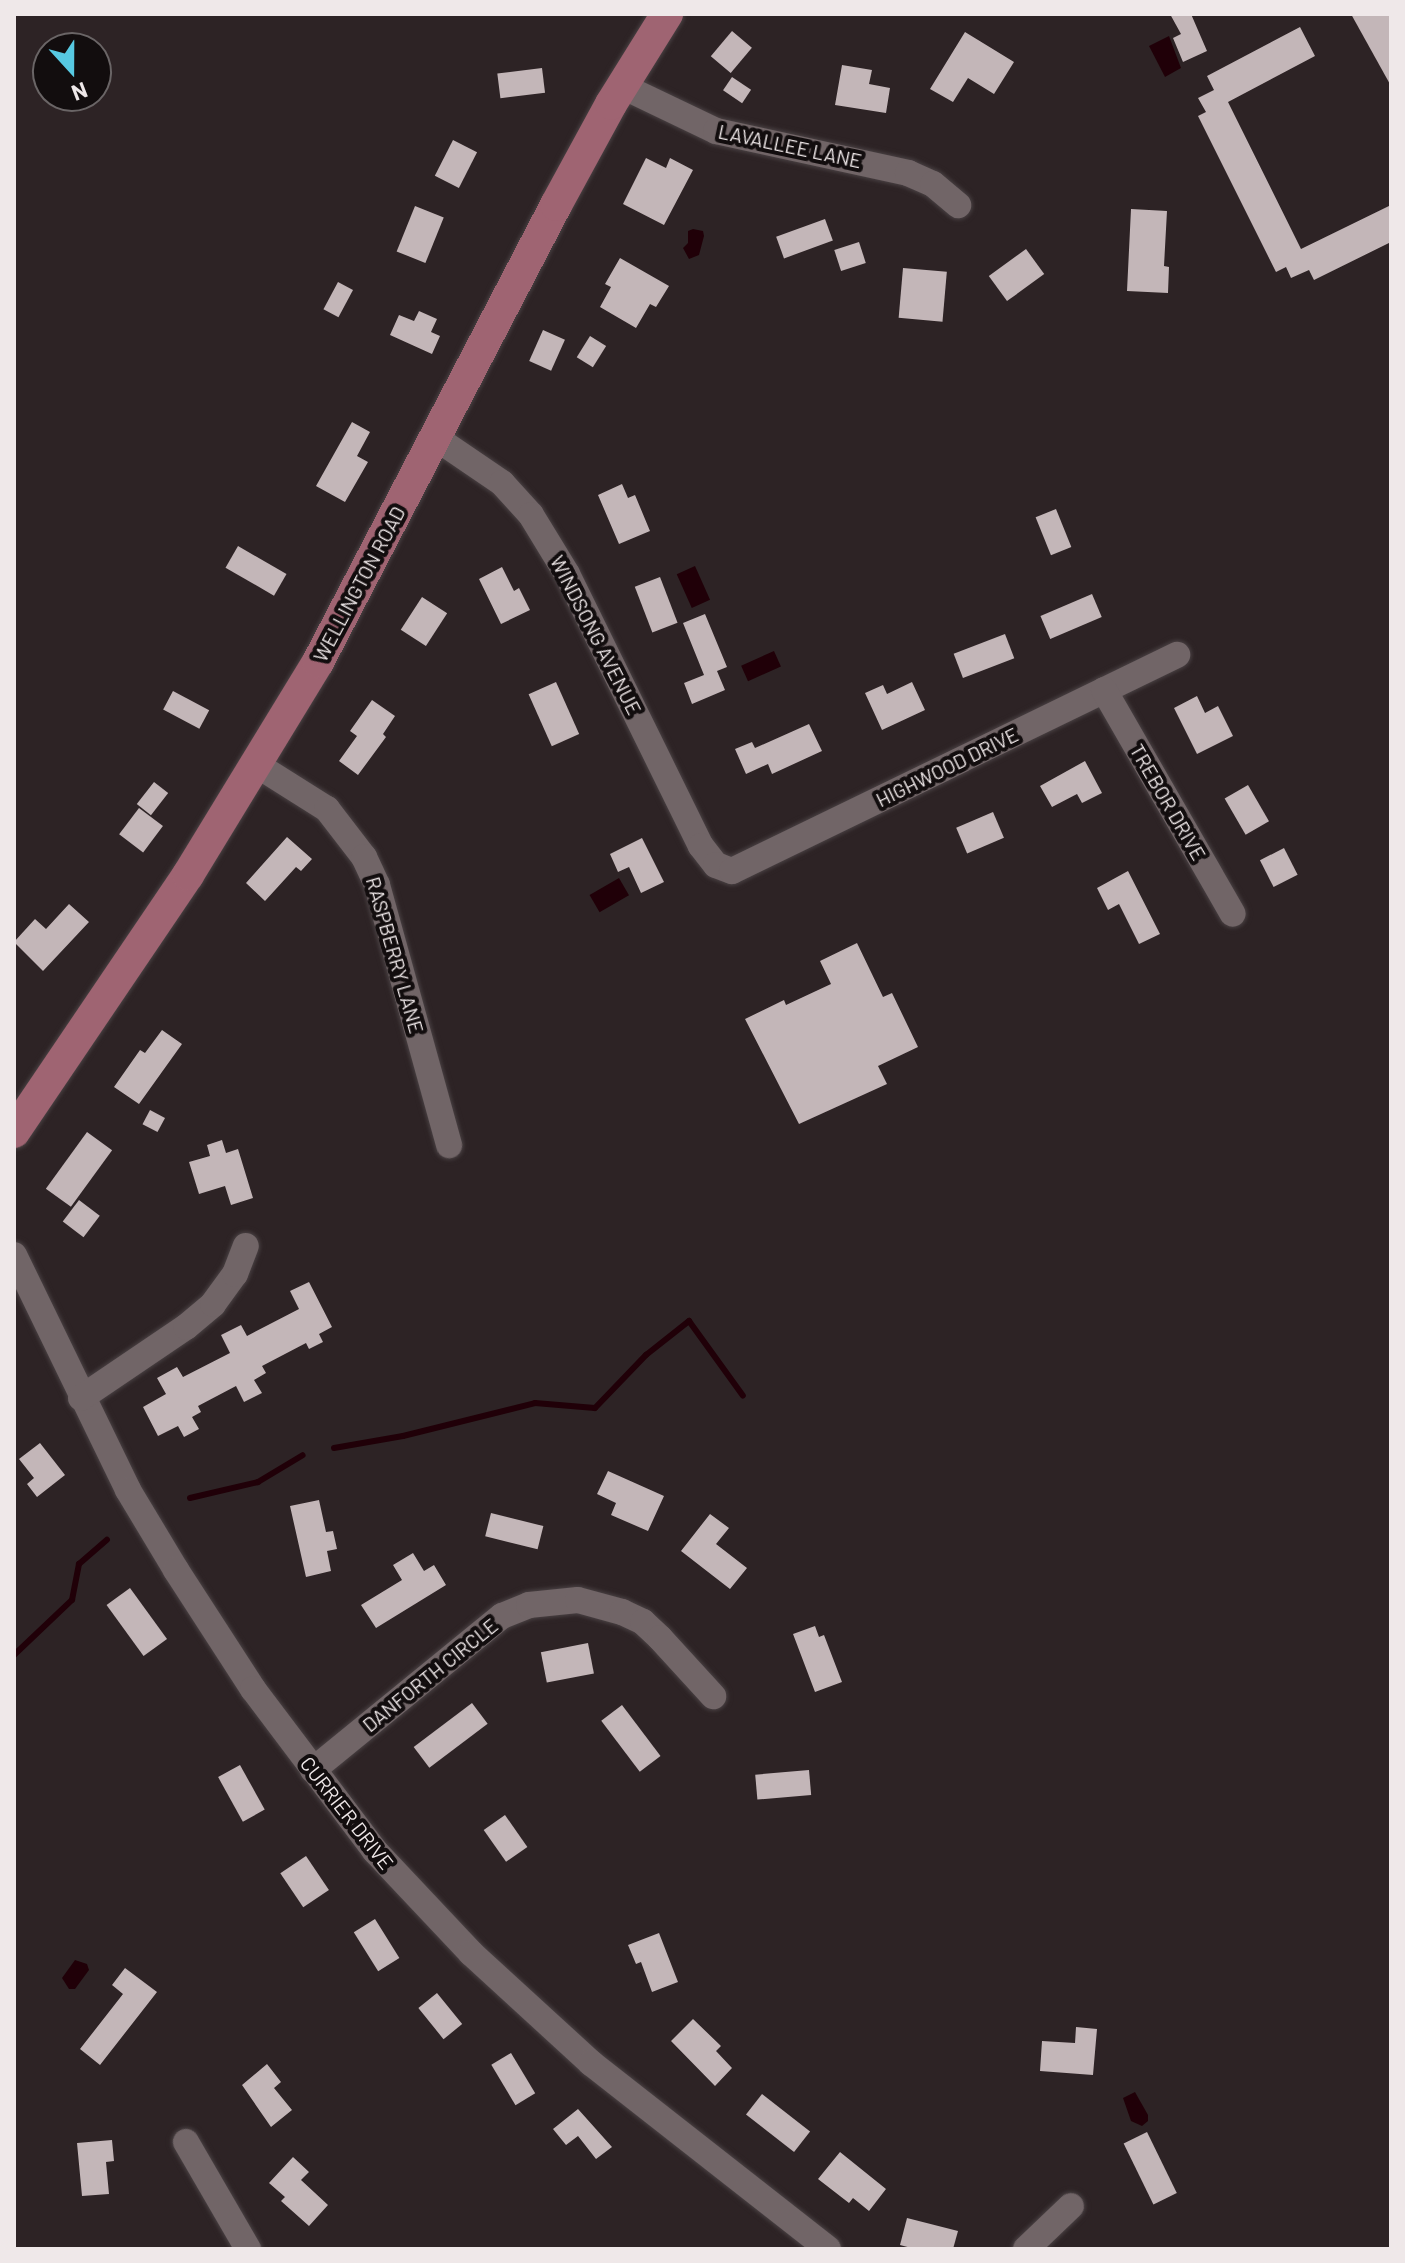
<!DOCTYPE html>
<html>
<head>
<meta charset="utf-8">
<style>
  body { margin:0 }
  #map { position:relative; width:1405px; height:2263px; overflow:hidden; background:#2d2325; font-family:Barlow,sans-serif }
  div>[style] { position:absolute }
  .water>* { inset:0; background:#200008; transform-origin:0 0 }
  .stream>* { height:6px; margin:-3px; padding:0 3px; transform-origin:3px; border-radius:3px; background:#200008 }
  .building>* { inset:0; background:#c3b6b8; transform-origin:0 0 }
  .roads { filter:drop-shadow(0 0 2px #494143) drop-shadow(0 0 2px #494143) }
  .minor>* { height:26px; margin:-13px; padding:0 13px; transform-origin:13px; border-radius:13px; background:#716567 }
  .major>* { height:32px; margin:-16px; padding:0 16px; transform-origin:16px; border-radius:16px; background:#9f6472 }
  span { translate:-50% -50%; white-space:nowrap; text-align:center; line-height:1.15; -webkit-text-stroke:8px #120d0e; paint-order:stroke }
  .street-label { font-size:20px; color:#efe8e9 }
  .frame { position:absolute; inset:0; border:16px solid #efe8e9; pointer-events:none }
  .north { position:absolute; left:32px; top:32px; width:80px; height:80px; box-sizing:border-box; background:#120d0e; border:2px solid #6a6566; border-radius:50%; rotate:159deg; font-size:22px; font-weight:700; line-height:32px; text-align:center; color:#efe8e9 }
  .north::after { content:''; display:block; margin:auto; width:28px; height:36px; background:#57c9e2; clip-path:polygon(50% 0,100% 100%,50% 72%,0 100%) }
</style>
</head>
<body>
<div id="map">
  <div class="water">
    <i style="clip-path:polygon(1169px 36px,1181px 68px,1165px 77px,1149px 46px)"></i>
    <i style="clip-path:polygon(693px 229px,703px 231px,704px 236px,699px 255px,689px 259px,683px 248px,688px 243px,688px 231px)"></i>
    <i style="left:695px;top:566px;width:37px;height:20px;rotate:66deg"></i>
    <i style="left:774px;top:651px;width:17px;height:36px;rotate:66deg"></i>
    <i style="left:619px;top:878px;width:20px;height:34px;rotate:60deg"></i>
    <i style="clip-path:polygon(75px 1960px,87px 1964px,89px 1970px,75px 1989px,69px 1989px,62px 1978px)"></i>
    <i style="clip-path:polygon(1135px 2092px,1148px 2115px,1148px 2121px,1142px 2126px,1131px 2121px,1123px 2098px)"></i>
  </div>
  <div class="stream">
    <i style="left:334px;top:1448px;width:70px;rotate:-9.9deg"></i>
    <i style="left:403px;top:1436px;width:136px;rotate:-14deg"></i>
    <i style="left:535px;top:1403px;width:60px;rotate:4.8deg"></i>
    <i style="left:595px;top:1408px;width:74px;rotate:-46.1deg"></i>
    <i style="left:646px;top:1355px;width:55px;rotate:-38.3deg"></i>
    <i style="left:689px;top:1321px;width:92px;rotate:54.2deg"></i>
    <i style="left:190px;top:1498px;width:70px;rotate:-13.2deg"></i>
    <i style="left:258px;top:1482px;width:52px;rotate:-31deg"></i>
    <i style="left:14px;top:1655px;width:80px;rotate:-43.5deg"></i>
    <i style="left:72px;top:1600px;width:37px;rotate:-79deg"></i>
    <i style="left:79px;top:1564px;width:37px;rotate:-41deg"></i>
  </div>
  <div class="building">
    <i style="clip-path:polygon(1170px 14px,1191px 14px,1207px 51px,1183px 62px,1173px 38px,1181px 34px)"></i>
    <i style="clip-path:polygon(1351px 14px,1391px 14px,1391px 86px)"></i>
    <i style="clip-path:polygon(1300px 27px,1315px 56px,1228px 102px,1301px 249px,1391px 205px,1391px 242px,1314px 280px,1309px 270px,1291px 278px,1286px 267px,1276px 272px,1198px 116px,1206px 112px,1198px 98px,1214px 90px,1207px 76px)"></i>
    <i style="left:732px;top:31px;width:26px;height:33px;rotate:40deg"></i>
    <i style="clip-path:polygon(965px 32px,1014px 62px,994px 94px,968px 78px,953px 102px,930px 89px)"></i>
    <i style="clip-path:polygon(842px 65px,872px 70px,869px 84px,890px 88px,886px 113px,835px 105px)"></i>
    <i style="left:542px;top:68px;width:25px;height:45px;rotate:83deg"></i>
    <i style="left:732px;top:77px;width:23px;height:16px;rotate:34deg"></i>
    <i style="left:453px;top:140px;width:27px;height:40px;rotate:27deg"></i>
    <i style="clip-path:polygon(646px 158px,666px 168px,670px 158px,693px 170px,664px 225px,623px 204px)"></i>
    <i style="left:415px;top:206px;width:31px;height:49px;rotate:22deg"></i>
    <i style="clip-path:polygon(1131px 209px,1167px 211px,1164px 266px,1169px 267px,1168px 293px,1127px 291px)"></i>
    <i style="left:825px;top:219px;width:23px;height:52px;rotate:70deg"></i>
    <i style="left:859px;top:242px;width:22px;height:26px;rotate:72deg"></i>
    <i style="left:1026px;top:249px;width:31px;height:46px;rotate:54deg"></i>
    <i style="clip-path:polygon(620px 258px,669px 286px,656px 307px,650px 304px,636px 328px,600px 307px,611px 287px,605px 284px)"></i>
    <i style="left:903px;top:268px;width:44px;height:50px;rotate:5deg"></i>
    <i style="left:338px;top:282px;width:17px;height:31px;rotate:28deg"></i>
    <i style="clip-path:polygon(419px 311px,437px 319px,431px 332px,440px 336px,432px 354px,390px 335px,399px 315px,414px 321px)"></i>
    <i style="left:543px;top:330px;width:24px;height:34px;rotate:24deg"></i>
    <i style="left:590px;top:336px;width:19px;height:25px;rotate:32deg"></i>
    <i style="clip-path:polygon(352px 422px,370px 432px,357px 456px,368px 462px,345px 502px,316px 486px)"></i>
    <i style="clip-path:polygon(622px 484px,628px 498px,635px 495px,650px 531px,619px 544px,598px 495px)"></i>
    <i style="left:1056px;top:509px;width:41px;height:22px;rotate:68deg"></i>
    <i style="left:238px;top:546px;width:56px;height:25px;rotate:30deg"></i>
    <i style="clip-path:polygon(502px 567px,514px 591px,519px 588px,530px 610px,501px 624px,479px 579px)"></i>
    <i style="left:660px;top:577px;width:49px;height:27px;rotate:69deg"></i>
    <i style="left:1092px;top:594px;width:25px;height:56px;rotate:67deg"></i>
    <i style="left:422px;top:597px;width:30px;height:39px;rotate:33deg"></i>
    <i style="clip-path:polygon(705px 614px,727px 667px,717px 671px,725px 690px,692px 704px,684px 683px,704px 675px,683px 623px)"></i>
    <i style="left:1005px;top:634px;width:26px;height:55px;rotate:69deg"></i>
    <i style="left:556px;top:682px;width:57px;height:30px;rotate:66deg"></i>
    <i style="clip-path:polygon(912px 682px,925px 710px,882px 730px,865px 693px,883px 685px,887px 694px)"></i>
    <i style="left:173px;top:691px;width:41px;height:21px;rotate:28deg"></i>
    <i style="clip-path:polygon(1197px 696px,1205px 713px,1218px 706px,1233px 736px,1197px 754px,1174px 708px)"></i>
    <i style="clip-path:polygon(372px 700px,395px 716px,383px 734px,386px 737px,358px 775px,339px 761px,357px 736px,350px 731px)"></i>
    <i style="clip-path:polygon(809px 724px,822px 751px,772px 774px,768px 764px,746px 774px,735px 749px,752px 742px,755px 748px)"></i>
    <i style="clip-path:polygon(1085px 761px,1102px 793px,1082px 803px,1077px 794px,1052px 807px,1040px 786px)"></i>
    <i style="left:154px;top:782px;width:18px;height:28px;rotate:38deg"></i>
    <i style="left:1248px;top:785px;width:42px;height:27px;rotate:60deg"></i>
    <i style="left:139px;top:808px;width:30px;height:33px;rotate:37deg"></i>
    <i style="left:993px;top:812px;width:28px;height:40px;rotate:67deg"></i>
    <i style="clip-path:polygon(287px 837px,312px 859px,301px 871px,296px 867px,265px 901px,246px 883px)"></i>
    <i style="clip-path:polygon(642px 838px,664px 882px,641px 893px,629px 867px,618px 872px,610px 854px)"></i>
    <i style="left:1284px;top:848px;width:30px;height:27px;rotate:63deg"></i>
    <i style="clip-path:polygon(1128px 871px,1160px 934px,1139px 944px,1119px 904px,1108px 910px,1097px 888px)"></i>
    <i style="clip-path:polygon(69px 904px,89px 922px,43px 971px,14px 942px,35px 919px,46px 929px)"></i>
    <i style="clip-path:polygon(857px 943px,883px 997px,892px 993px,918px 1047px,878px 1066px,887px 1084px,799px 1124px,745px 1019px,784px 1000px,786px 1005px,831px 984px,820px 961px)"></i>
    <i style="clip-path:polygon(162px 1030px,182px 1044px,139px 1104px,114px 1087px,140px 1050px,145px 1053px)"></i>
    <i style="left:150px;top:1110px;width:17px;height:16px;rotate:28deg"></i>
    <i style="left:87px;top:1132px;width:31px;height:70px;rotate:36deg"></i>
    <i style="clip-path:polygon(222px 1140px,226px 1153px,238px 1149px,253px 1198px,231px 1205px,225px 1186px,199px 1194px,189px 1162px,210px 1156px,207px 1145px)"></i>
    <i style="left:79px;top:1200px;width:26px;height:27px;rotate:37deg"></i>
    <i style="clip-path:polygon(309px 1282px,332px 1327px,319px 1334px,323px 1342px,309px 1349px,306px 1343px,262px 1366px,266px 1373px,254px 1380px,262px 1393px,244px 1402px,236px 1386px,198px 1406px,201px 1412px,192px 1417px,199px 1429px,184px 1437px,178px 1426px,158px 1436px,143px 1407px,166px 1394px,157px 1378px,177px 1367px,183px 1377px,230px 1353px,221px 1335px,241px 1325px,247px 1336px,299px 1309px,290px 1291px)"></i>
    <i style="clip-path:polygon(40px 1443px,65px 1475px,37px 1497px,27px 1484px,34px 1478px,19px 1459px)"></i>
    <i style="clip-path:polygon(608px 1471px,664px 1496px,648px 1531px,611px 1515px,616px 1503px,597px 1494px)"></i>
    <i style="clip-path:polygon(319px 1500px,326px 1532px,333px 1531px,337px 1549px,327px 1551px,331px 1571px,306px 1577px,290px 1506px)"></i>
    <i style="left:491px;top:1513px;width:54px;height:24px;rotate:14deg"></i>
    <i style="clip-path:polygon(710px 1514px,729px 1528px,716px 1544px,747px 1568px,730px 1589px,681px 1551px)"></i>
    <i style="clip-path:polygon(413px 1553px,424px 1571px,434px 1565px,446px 1585px,376px 1628px,361px 1605px,402px 1580px,393px 1565px)"></i>
    <i style="left:130px;top:1588px;width:63px;height:29px;rotate:54deg"></i>
    <i style="clip-path:polygon(815px 1626px,819px 1637px,824px 1635px,842px 1682px,815px 1692px,793px 1634px)"></i>
    <i style="left:588px;top:1643px;width:31px;height:48px;rotate:79deg"></i>
    <i style="left:472px;top:1703px;width:26px;height:73px;rotate:53deg"></i>
    <i style="left:622px;top:1705px;width:64px;height:26px;rotate:53deg"></i>
    <i style="left:240px;top:1765px;width:51px;height:25px;rotate:61deg"></i>
    <i style="left:809px;top:1770px;width:25px;height:54px;rotate:85deg"></i>
    <i style="left:505px;top:1815px;width:39px;height:26px;rotate:55deg"></i>
    <i style="left:306px;top:1856px;width:41px;height:31px;rotate:56deg"></i>
    <i style="left:375px;top:1919px;width:46px;height:25px;rotate:58deg"></i>
    <i style="clip-path:polygon(659px 1933px,678px 1982px,652px 1992px,641px 1962px,636px 1964px,628px 1945px)"></i>
    <i style="clip-path:polygon(125px 1968px,157px 1992px,100px 2065px,80px 2049px,123px 1994px,112px 1985px)"></i>
    <i style="left:437px;top:1993px;width:40px;height:24px;rotate:51deg"></i>
    <i style="clip-path:polygon(693px 2019px,721px 2046px,716px 2051px,732px 2068px,715px 2086px,671px 2041px)"></i>
    <i style="clip-path:polygon(1076px 2027px,1097px 2029px,1093px 2075px,1040px 2071px,1042px 2041px,1075px 2043px)"></i>
    <i style="left:511px;top:2053px;width:47px;height:23px;rotate:59deg"></i>
    <i style="clip-path:polygon(267px 2064px,281px 2082px,274px 2088px,292px 2110px,271px 2127px,242px 2085px)"></i>
    <i style="left:762px;top:2094px;width:61px;height:26px;rotate:38deg"></i>
    <i style="clip-path:polygon(578px 2109px,612px 2147px,596px 2159px,578px 2136px,566px 2145px,553px 2129px)"></i>
    <i style="left:1147px;top:2132px;width:68px;height:26px;rotate:64deg"></i>
    <i style="clip-path:polygon(112px 2140px,114px 2161px,106px 2162px,109px 2194px,82px 2196px,77px 2143px)"></i>
    <i style="clip-path:polygon(840px 2152px,886px 2189px,869px 2211px,853px 2198px,849px 2203px,818px 2179px)"></i>
    <i style="clip-path:polygon(293px 2157px,309px 2172px,301px 2180px,328px 2205px,309px 2226px,281px 2201px,285px 2197px,269px 2183px)"></i>
    <i style="clip-path:polygon(907px 2218px,958px 2231px,953px 2249px,915px 2249px,900px 2245px)"></i>
  </div>
  <div class="roads">
    <div class="minor">
      <i style="left:622px;top:86px;width:104px;rotate:25.6deg"></i>
      <i style="left:716px;top:131px;width:197px;rotate:12.3deg"></i>
      <i style="left:908px;top:173px;width:27px;rotate:24deg"></i>
      <i style="left:933px;top:184px;width:33px;rotate:40deg"></i>
      <i style="left:436px;top:438px;width:80px;rotate:34.3deg"></i>
      <i style="left:502px;top:483px;width:43px;rotate:47.8deg"></i>
      <i style="left:531px;top:515px;width:69px;rotate:58.6deg"></i>
      <i style="left:567px;top:574px;width:303px;rotate:63.8deg"></i>
      <i style="left:701px;top:846px;width:24px;rotate:52deg"></i>
      <i style="left:716px;top:865px;width:17px;rotate:21deg"></i>
      <i style="left:732px;top:871px;width:495px;rotate:-25.9deg"></i>
      <i style="left:1104px;top:690px;width:258px;rotate:60.1deg"></i>
      <i style="left:257px;top:765px;width:83px;rotate:32.2deg"></i>
      <i style="left:327px;top:809px;width:61px;rotate:52.4deg"></i>
      <i style="left:364px;top:857px;width:31px;rotate:65deg"></i>
      <i style="left:377px;top:885px;width:270px;rotate:74.5deg"></i>
      <i style="left:14px;top:1255px;width:261px;rotate:64.1deg"></i>
      <i style="left:128px;top:1490px;width:93px;rotate:59deg"></i>
      <i style="left:176px;top:1570px;width:142px;rotate:57.1deg"></i>
      <i style="left:253px;top:1689px;width:203px;rotate:53deg"></i>
      <i style="left:375px;top:1851px;width:140px;rotate:46.7deg"></i>
      <i style="left:471px;top:1953px;width:163px;rotate:42.5deg"></i>
      <i style="left:591px;top:2063px;width:301px;rotate:38.1deg"></i>
      <i style="left:81px;top:1398px;width:127px;rotate:-34.1deg"></i>
      <i style="left:186px;top:1327px;width:35px;rotate:-40deg"></i>
      <i style="left:213px;top:1304px;width:37px;rotate:-54deg"></i>
      <i style="left:235px;top:1274px;width:30px;rotate:-69deg"></i>
      <i style="left:313px;top:1770px;width:244px;rotate:-39.2deg"></i>
      <i style="left:502px;top:1616px;width:29px;rotate:-22deg"></i>
      <i style="left:529px;top:1605px;width:49px;rotate:-5.8deg"></i>
      <i style="left:578px;top:1600px;width:46px;rotate:15.3deg"></i>
      <i style="left:622px;top:1612px;width:23px;rotate:25deg"></i>
      <i style="left:643px;top:1622px;width:23px;rotate:43deg"></i>
      <i style="left:660px;top:1638px;width:79px;rotate:47.6deg"></i>
      <i style="left:186px;top:2142px;width:124px;rotate:59.9deg"></i>
      <i style="left:1026px;top:2249px;width:62px;rotate:-43.7deg"></i>
    </div>
    <div class="major">
      <i style="left:14px;top:1132px;width:310px;rotate:-55.9deg"></i>
      <i style="left:188px;top:875px;width:250px;rotate:-58.6deg"></i>
      <i style="left:318px;top:662px;width:515px;rotate:-62.49deg"></i>
      <i style="left:556px;top:205px;width:115px;rotate:-61.4deg"></i>
      <i style="left:611px;top:104px;width:106px;rotate:-58.1deg"></i>
    </div>
  </div>
  <div class="street-label">
    <span style="left:790px;top:146px;rotate:12deg">LAVALLEE LANE</span>
    <span style="left:359px;top:584px;rotate:-62deg">WELLINGTON ROAD</span>
    <span style="left:596px;top:635px;rotate:63deg">WINDSONG AVENUE</span>
    <span style="left:947px;top:767px;rotate:-26deg">HIGHWOOD DRIVE</span>
    <span style="left:1168px;top:802px;rotate:60deg">TREBOR DRIVE</span>
    <span style="left:395px;top:955px;rotate:74deg">RASPBERRY LANE</span>
    <span style="left:430px;top:1675px;rotate:-39deg">DANFORTH CIRCLE</span>
    <span style="left:347px;top:1813px;rotate:52deg">CURRIER DRIVE</span>
  </div>
  <div class="frame"></div>
  <div class="north">N</div>
</div>
</body>
</html>
